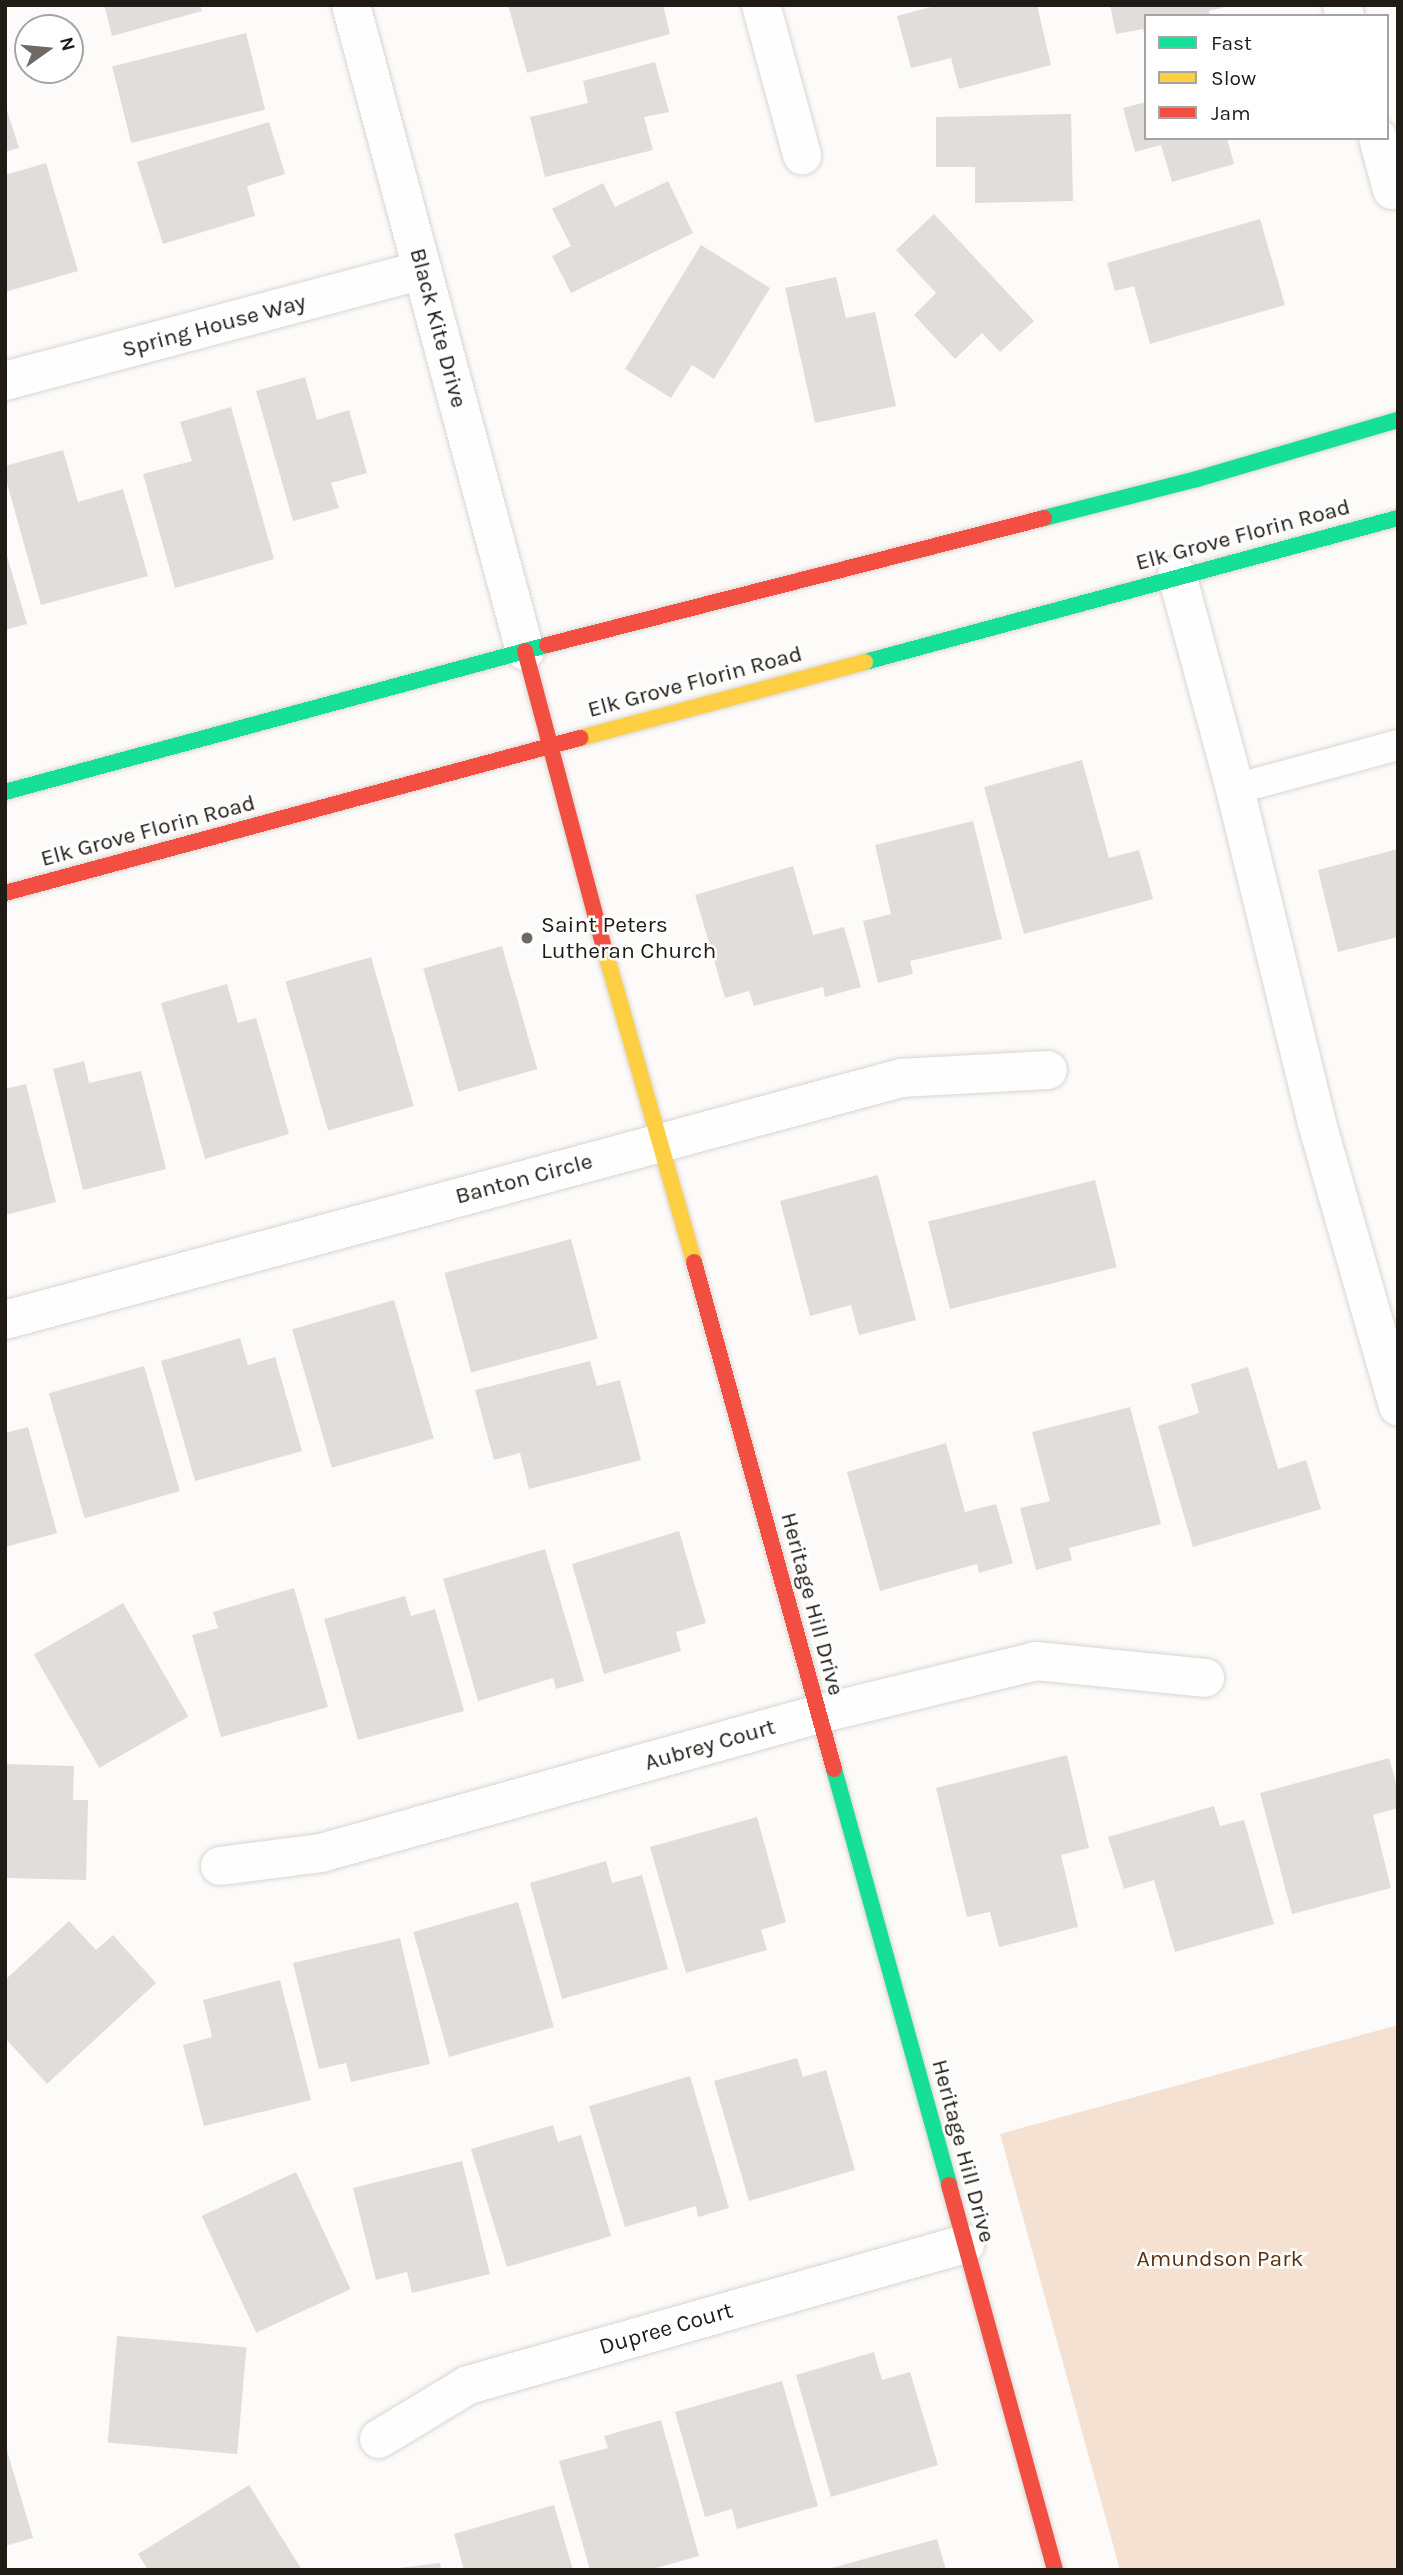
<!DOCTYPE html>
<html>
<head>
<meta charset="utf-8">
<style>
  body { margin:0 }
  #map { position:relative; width:1403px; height:2575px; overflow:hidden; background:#fdfbf9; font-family:Karla,sans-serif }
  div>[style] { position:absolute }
  .green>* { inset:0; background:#f5e1d1 }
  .building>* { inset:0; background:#e1ddda; transform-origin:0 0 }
  .roads { filter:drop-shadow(0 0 2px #d9d5d2) drop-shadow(0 0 2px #d9d5d2) }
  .lane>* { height:30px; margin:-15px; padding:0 15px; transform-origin:15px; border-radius:15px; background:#fffefe }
  .street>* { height:38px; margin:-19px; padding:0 19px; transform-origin:19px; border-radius:19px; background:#fffefe }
  .fast>* { height:16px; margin:-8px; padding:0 8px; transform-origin:8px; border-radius:8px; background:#16e098 }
  .slow>* { height:16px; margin:-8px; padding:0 8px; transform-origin:8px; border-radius:8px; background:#ffcf43 }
  .jam>* { height:16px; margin:-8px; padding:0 8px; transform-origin:8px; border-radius:8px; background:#f24e42 }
  .dots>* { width:19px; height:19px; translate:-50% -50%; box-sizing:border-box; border:4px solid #fff; border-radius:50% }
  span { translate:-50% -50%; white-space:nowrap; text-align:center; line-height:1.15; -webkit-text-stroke:5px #fff; paint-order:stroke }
  .street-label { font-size:23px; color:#211b16 }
  .poi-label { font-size:23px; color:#211b16 }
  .left { translate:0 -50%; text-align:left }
  .park-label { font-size:23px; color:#58330f }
  .frame { position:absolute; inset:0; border:7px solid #211b16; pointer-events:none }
  .legend { position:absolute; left:1144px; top:14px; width:245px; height:126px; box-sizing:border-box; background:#fff; border:2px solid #a6a4a2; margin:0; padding:9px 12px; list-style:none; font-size:21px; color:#211b16 }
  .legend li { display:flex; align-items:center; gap:14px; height:35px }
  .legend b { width:35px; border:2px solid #a6a4a2 }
  .north { position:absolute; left:14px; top:14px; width:70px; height:70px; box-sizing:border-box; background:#fff; border:2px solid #a6a4a2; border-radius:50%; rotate:75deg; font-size:19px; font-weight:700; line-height:28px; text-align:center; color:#211b16 }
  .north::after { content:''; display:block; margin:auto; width:24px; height:32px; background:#6e6965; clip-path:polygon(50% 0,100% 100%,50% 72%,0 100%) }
</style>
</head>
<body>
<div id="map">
  <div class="green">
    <i style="clip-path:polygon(1398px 2025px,1398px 2570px,1120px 2570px,1000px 2134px)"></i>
  </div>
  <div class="building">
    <i style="clip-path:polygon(104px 5px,200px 5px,202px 11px,112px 36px)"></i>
    <i style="clip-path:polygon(508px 5px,663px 5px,670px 34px,527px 73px)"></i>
    <i style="clip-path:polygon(938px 5px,1037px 5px,1051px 65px,959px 89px,951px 58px,911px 68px,897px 16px)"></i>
    <i style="clip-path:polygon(1110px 5px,1229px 5px,1229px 6px,1209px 11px,1210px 16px,1146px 16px,1145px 38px,1143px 29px,1116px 34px)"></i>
    <i style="left:246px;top:33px;width:79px;height:138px;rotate:76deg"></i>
    <i style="clip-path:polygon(655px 62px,669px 112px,644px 117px,653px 150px,545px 177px,530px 117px,588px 103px,583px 81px)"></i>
    <i style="clip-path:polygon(1146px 102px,1146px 138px,1227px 138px,1234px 164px,1172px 182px,1161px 145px,1135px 152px,1123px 108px)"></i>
    <i style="clip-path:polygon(5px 104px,19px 148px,5px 152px)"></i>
    <i style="clip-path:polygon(1071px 114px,1073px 201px,975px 203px,975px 167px,936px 167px,936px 117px)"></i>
    <i style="clip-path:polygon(269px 122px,285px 174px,247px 186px,255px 216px,163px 244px,137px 162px)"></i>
    <i style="clip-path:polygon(46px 163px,78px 271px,5px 292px,5px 175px)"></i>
    <i style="clip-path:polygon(668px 181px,693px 233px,571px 293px,552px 256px,571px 246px,552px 209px,603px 183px,615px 207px)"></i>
    <i style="clip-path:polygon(934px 214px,1034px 321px,1000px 352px,982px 333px,955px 359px,914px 315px,936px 293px,896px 250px)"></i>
    <i style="clip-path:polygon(1260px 219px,1285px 305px,1150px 344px,1134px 286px,1115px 291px,1107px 263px)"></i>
    <i style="clip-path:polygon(701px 245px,770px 288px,714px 379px,692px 365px,671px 398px,625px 369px)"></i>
    <i style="clip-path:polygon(836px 277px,846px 318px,875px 312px,896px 406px,815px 423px,785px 288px)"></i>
    <i style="clip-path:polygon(305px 377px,317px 420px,349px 410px,367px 473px,331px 483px,339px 508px,293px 521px,256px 391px)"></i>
    <i style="clip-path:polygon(231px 407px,274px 559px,175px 588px,143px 474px,192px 461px,180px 422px)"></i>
    <i style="clip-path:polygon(63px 450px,78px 502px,123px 489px,148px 576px,41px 605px,5px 476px,5px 466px)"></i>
    <i style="clip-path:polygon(5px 549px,27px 624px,5px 630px)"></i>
    <i style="clip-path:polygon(1082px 760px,1109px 858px,1139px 850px,1153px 899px,1024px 934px,984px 787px)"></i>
    <i style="clip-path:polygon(973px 821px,1002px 939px,910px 961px,913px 974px,878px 983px,863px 921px,891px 914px,875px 845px)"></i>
    <i style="clip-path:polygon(1398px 849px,1398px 937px,1338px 952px,1318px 870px)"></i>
    <i style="clip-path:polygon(793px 866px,813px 935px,844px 927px,861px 987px,825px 997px,823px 987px,754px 1006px,749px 991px,725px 998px,695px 895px)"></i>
    <i style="left:502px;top:946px;width:128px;height:82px;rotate:74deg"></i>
    <i style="left:371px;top:957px;width:155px;height:89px;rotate:74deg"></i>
    <i style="clip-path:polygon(227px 984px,238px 1023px,256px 1018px,289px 1134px,205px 1159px,161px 1003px)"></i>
    <i style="clip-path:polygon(84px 1061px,89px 1083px,141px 1071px,166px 1169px,83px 1190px,53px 1069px)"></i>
    <i style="clip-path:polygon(26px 1084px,56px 1202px,5px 1215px,5px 1089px)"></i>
    <i style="clip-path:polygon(878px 1175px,916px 1320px,859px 1335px,851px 1305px,810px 1316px,780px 1201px)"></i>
    <i style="left:1095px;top:1180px;width:90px;height:172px;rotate:76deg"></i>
    <i style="left:571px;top:1239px;width:103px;height:131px;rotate:75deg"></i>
    <i style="left:394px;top:1300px;width:144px;height:106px;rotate:74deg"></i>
    <i style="clip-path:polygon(240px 1338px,248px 1365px,275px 1357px,302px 1451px,195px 1481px,161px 1361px)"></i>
    <i style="clip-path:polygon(590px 1361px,597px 1386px,620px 1380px,641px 1460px,529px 1489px,520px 1453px,494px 1460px,475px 1390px)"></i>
    <i style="left:144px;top:1366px;width:130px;height:99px;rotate:74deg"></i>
    <i style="clip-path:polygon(1248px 1367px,1278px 1469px,1306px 1460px,1321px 1509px,1193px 1547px,1158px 1426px,1199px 1413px,1191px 1384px)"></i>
    <i style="clip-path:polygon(1130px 1407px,1161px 1524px,1069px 1548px,1072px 1560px,1036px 1570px,1020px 1508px,1050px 1501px,1032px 1432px)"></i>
    <i style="clip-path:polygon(28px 1427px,57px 1533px,5px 1547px,5px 1433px)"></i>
    <i style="clip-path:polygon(946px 1443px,965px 1512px,996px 1504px,1013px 1563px,979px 1573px,977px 1564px,880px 1591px,847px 1472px)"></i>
    <i style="clip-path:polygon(679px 1531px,706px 1623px,676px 1632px,681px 1651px,604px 1674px,572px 1564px)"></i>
    <i style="clip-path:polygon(545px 1549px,584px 1681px,556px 1689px,553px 1678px,478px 1701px,443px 1579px)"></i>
    <i style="clip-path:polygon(294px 1588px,328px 1707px,221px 1737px,192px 1635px,218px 1628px,213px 1612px)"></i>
    <i style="clip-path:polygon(405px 1596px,411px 1616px,435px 1609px,464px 1711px,358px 1740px,324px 1619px)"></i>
    <i style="left:123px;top:1603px;width:131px;height:103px;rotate:60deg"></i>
    <i style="clip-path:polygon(1067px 1755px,1089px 1848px,1061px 1855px,1078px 1927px,999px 1947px,990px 1912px,967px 1917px,936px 1788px)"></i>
    <i style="clip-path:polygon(1389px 1758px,1398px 1789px,1398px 1808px,1373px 1815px,1391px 1888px,1292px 1914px,1260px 1793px)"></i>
    <i style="clip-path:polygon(5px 1764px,74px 1766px,73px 1800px,88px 1800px,86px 1880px,5px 1878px)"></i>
    <i style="clip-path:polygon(1214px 1806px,1220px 1826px,1244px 1820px,1274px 1924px,1175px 1952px,1154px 1880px,1124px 1889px,1108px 1837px)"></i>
    <i style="clip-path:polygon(757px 1817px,786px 1922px,761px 1930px,767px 1950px,686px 1973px,650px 1847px)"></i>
    <i style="clip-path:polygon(606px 1861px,612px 1883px,642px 1875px,668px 1969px,562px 1999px,530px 1883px)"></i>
    <i style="left:518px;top:1902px;width:130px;height:109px;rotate:74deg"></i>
    <i style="clip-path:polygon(69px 1921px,96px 1950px,113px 1935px,156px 1983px,47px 2084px,5px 2038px,5px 1980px)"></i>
    <i style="clip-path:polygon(400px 1938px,430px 2064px,351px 2082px,346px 2063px,319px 2069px,293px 1963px)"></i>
    <i style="clip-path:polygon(280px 1980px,311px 2100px,204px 2126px,183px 2045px,212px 2037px,203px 2000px)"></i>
    <i style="clip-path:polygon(797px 2058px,803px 2077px,826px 2070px,855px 2170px,749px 2201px,714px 2081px)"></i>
    <i style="clip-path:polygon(690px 2076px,729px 2208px,698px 2217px,696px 2206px,625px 2227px,589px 2106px)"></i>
    <i style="clip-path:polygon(553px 2125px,558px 2142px,581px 2135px,611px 2236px,507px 2267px,471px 2149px)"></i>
    <i style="clip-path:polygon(462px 2161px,490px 2274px,412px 2293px,407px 2272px,376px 2280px,353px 2188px)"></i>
    <i style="left:296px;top:2172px;width:129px;height:104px;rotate:65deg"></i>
    <i style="left:117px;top:2336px;width:130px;height:107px;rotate:5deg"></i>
    <i style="clip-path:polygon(874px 2352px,882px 2380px,910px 2372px,938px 2465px,831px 2497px,796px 2375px)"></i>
    <i style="clip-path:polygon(782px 2381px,818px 2506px,737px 2529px,732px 2509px,705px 2517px,675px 2412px)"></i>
    <i style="clip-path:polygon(661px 2420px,699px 2556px,649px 2570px,590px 2570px,559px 2461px,608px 2448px,604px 2436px)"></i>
    <i style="clip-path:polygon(5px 2444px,33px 2538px,5px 2546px)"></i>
    <i style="clip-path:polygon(249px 2485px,302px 2570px,148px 2570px,138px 2554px)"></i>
    <i style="clip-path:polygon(554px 2505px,573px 2570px,464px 2570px,454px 2534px)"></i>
    <i style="clip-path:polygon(937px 2539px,946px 2570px,828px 2570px,828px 2569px)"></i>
    <i style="clip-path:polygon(440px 2563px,441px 2570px,399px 2570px,399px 2568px)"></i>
  </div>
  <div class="roads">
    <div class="lane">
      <i style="left:1235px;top:789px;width:169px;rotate:-15.1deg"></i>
    </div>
    <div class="street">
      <i style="left:351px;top:5px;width:669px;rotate:74.93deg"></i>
      <i style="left:761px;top:5px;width:156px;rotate:74.7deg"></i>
      <i style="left:1342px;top:5px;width:11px;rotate:75deg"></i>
      <i style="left:1378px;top:138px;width:54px;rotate:74.9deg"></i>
      <i style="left:5px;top:381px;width:432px;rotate:-14.9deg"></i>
      <i style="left:1177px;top:575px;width:222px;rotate:74.8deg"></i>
      <i style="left:1235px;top:789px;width:341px;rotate:76.2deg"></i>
      <i style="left:1316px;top:1120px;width:298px;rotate:74deg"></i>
      <i style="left:5px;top:1320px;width:928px;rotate:-15.11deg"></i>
      <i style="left:901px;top:1078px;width:147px;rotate:-3.1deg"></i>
      <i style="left:220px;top:1866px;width:102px;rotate:-7.3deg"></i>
      <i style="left:321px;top:1853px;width:517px;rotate:-15.6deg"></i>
      <i style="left:819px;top:1714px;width:223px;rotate:-13.7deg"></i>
      <i style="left:1036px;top:1661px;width:170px;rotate:5.7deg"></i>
      <i style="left:379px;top:2439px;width:104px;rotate:-31.2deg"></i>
      <i style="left:468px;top:2385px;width:517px;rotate:-15.84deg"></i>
    </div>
    <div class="fast">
      <i style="left:1044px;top:518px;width:158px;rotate:-14.3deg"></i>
      <i style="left:1197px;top:479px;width:209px;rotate:-16.4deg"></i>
      <i style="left:865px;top:662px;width:552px;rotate:-15.12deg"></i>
      <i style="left:5px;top:792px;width:562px;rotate:-15.17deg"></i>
      <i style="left:834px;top:1769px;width:432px;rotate:74.5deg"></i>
    </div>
    <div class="slow">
      <i style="left:580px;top:738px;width:295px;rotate:-14.9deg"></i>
      <i style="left:603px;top:944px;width:331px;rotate:74deg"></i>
    </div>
    <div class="jam">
      <i style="left:547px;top:645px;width:513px;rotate:-14.33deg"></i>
      <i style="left:525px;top:651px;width:303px;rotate:75.1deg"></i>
      <i style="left:5px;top:893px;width:596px;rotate:-15.09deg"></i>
      <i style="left:694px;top:1262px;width:526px;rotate:74.56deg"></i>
      <i style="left:949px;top:2185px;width:399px;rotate:74.6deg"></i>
    </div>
  </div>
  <div class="dots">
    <i style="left:527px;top:938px;background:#6e6965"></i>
  </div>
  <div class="street-label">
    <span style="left:214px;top:326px;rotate:-15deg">Spring House Way</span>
    <span style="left:438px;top:328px;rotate:75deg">Black Kite Drive</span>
    <span style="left:1243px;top:535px;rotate:-15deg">Elk Grove Florin Road</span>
    <span style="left:695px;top:682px;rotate:-15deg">Elk Grove Florin Road</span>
    <span style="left:148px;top:831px;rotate:-15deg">Elk Grove Florin Road</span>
    <span style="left:524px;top:1179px;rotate:-15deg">Banton Circle</span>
    <span style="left:812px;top:1604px;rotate:75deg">Heritage Hill Drive</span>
    <span style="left:710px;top:1745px;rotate:-16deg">Aubrey Court</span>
    <span style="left:963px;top:2151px;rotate:75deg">Heritage Hill Drive</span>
    <span style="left:666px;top:2329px;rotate:-16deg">Dupree Court</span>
  </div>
  <div class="poi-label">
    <span class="left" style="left:541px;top:938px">Saint Peters<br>Lutheran Church</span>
  </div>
  <div class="park-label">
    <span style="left:1220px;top:2259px">Amundson Park</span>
  </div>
  <div class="frame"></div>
  <ul class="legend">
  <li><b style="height:9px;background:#16e098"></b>Fast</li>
  <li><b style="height:9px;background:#ffcf43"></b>Slow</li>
  <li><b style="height:9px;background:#f24e42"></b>Jam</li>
  </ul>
  <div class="north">N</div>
</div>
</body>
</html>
